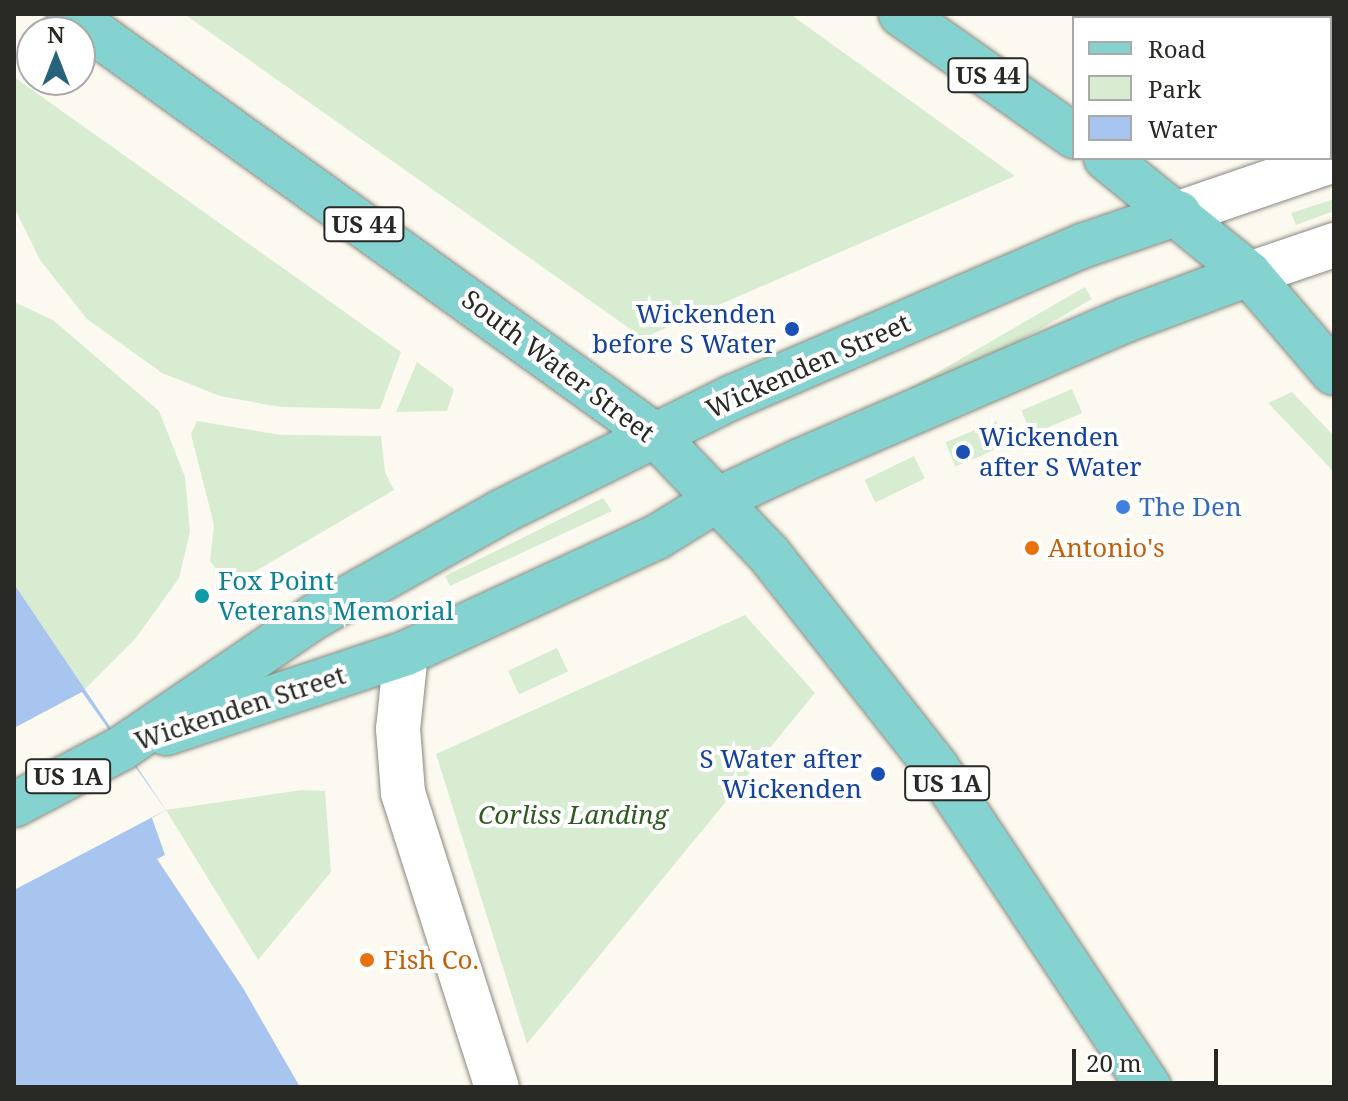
<!DOCTYPE html>
<html>
<head>
<meta charset="utf-8">
<style>
  body { margin:0 }
  #map { position:relative; width:1348px; height:1101px; overflow:hidden; background:#fcfaf0; font-family:"Noto Serif",serif }
  div>[style] { position:absolute }
  .green>* { inset:0; background:#d7ecd1; transform-origin:0 0 }
  .water>* { inset:0; background:#a8c5ef }
  .pier>* { inset:0; background:#fcfaf0 }
  .roads { filter:drop-shadow(0 0 2px #8a887f) drop-shadow(0 0 2px #8a887f) }
  .tertiary>* { height:44px; margin:-22px; padding:0 22px; transform-origin:22px; border-radius:22px; background:#fff }
  .secondary>* { height:44px; margin:-22px; padding:0 22px; transform-origin:22px; border-radius:22px; background:#fff }
  .primary>* { height:44px; margin:-22px; padding:0 22px; transform-origin:22px; border-radius:22px; background:#85d3d1 }
  .dots>* { width:22px; height:22px; translate:-50% -50%; box-sizing:border-box; border:4px solid #fff; border-radius:50% }
  span { translate:-50% -50%; white-space:nowrap; text-align:center; line-height:1.15; -webkit-text-stroke:8px #fff; paint-order:stroke }
  .shield-label span { padding:2px 6px; background:#fff; border:2px solid; border-radius:6px; -webkit-text-stroke-width:0 }
  .shield-label { font-size:24px; color:#282824; font-weight:700 }
  .transit-label { font-size:26px; color:#164399 }
  .right { translate:-100% -50%; text-align:right }
  .left { translate:0 -50%; text-align:left }
  .street-label { font-size:26px; color:#282824 }
  .shop-label { font-size:26px; color:#366cbe }
  .food-label { font-size:26px; color:#c56008 }
  .culture-label { font-size:26px; color:#0d838f }
  .park-label { font-size:26px; color:#2f5a22; font-style:italic }
  .frame { position:absolute; inset:0; border:16px solid #282824; pointer-events:none }
  .legend { position:absolute; left:1072px; top:16px; width:260px; height:144px; box-sizing:border-box; background:#fff; border:2px solid #a9a9a7; margin:0; padding:10px 14px; list-style:none; font-size:24px; color:#282824 }
  .legend li { display:flex; align-items:center; gap:16px; height:40px }
  .legend b { width:40px; border:2px solid #a9a9a7 }
  .north { position:absolute; left:16px; top:16px; width:80px; height:80px; box-sizing:border-box; background:#fff; border:2px solid #a9a9a7; border-radius:50%; rotate:0deg; font-size:22px; font-weight:700; line-height:32px; text-align:center; color:#282824 }
  .north::after { content:''; display:block; margin:auto; width:28px; height:36px; background:#26637a; clip-path:polygon(50% 0,100% 100%,50% 72%,0 100%) }
  .scale { position:absolute; left:1072px; top:1049px; width:146px; height:36px; box-sizing:border-box; border:4px solid #282824; border-top:0; padding-left:10px; font-size:24px; line-height:28px; white-space:nowrap; color:#282824; -webkit-text-stroke:6px #fff; paint-order:stroke }
</style>
</head>
<body>
<div id="map">
  <div class="green">
    <i style="clip-path:polygon(184px 14px,790px 14px,1015px 176px,643px 338px)"></i>
    <i style="clip-path:polygon(1330px 21px,1334px 27px,1330px 91px)"></i>
    <i style="clip-path:polygon(14px 77px,401px 352px,380px 409px,281px 407px,220px 396px,162px 373px,87px 319px,40px 260px,14px 207px)"></i>
    <i style="clip-path:polygon(1334px 199px,1334px 211px,1296px 225px,1291px 213px)"></i>
    <i style="left:1085px;top:287px;width:14px;height:316px;rotate:60deg"></i>
    <i style="clip-path:polygon(14px 302px,53px 320px,159px 411px,185px 477px,190px 532px,179px 578px,136px 638px,82px 692px,14px 584px)"></i>
    <i style="clip-path:polygon(417px 362px,454px 389px,447px 411px,396px 412px)"></i>
    <i style="left:1072px;top:389px;width:26px;height:55px;rotate:67deg"></i>
    <i style="clip-path:polygon(1292px 392px,1334px 436px,1334px 472px,1268px 403px)"></i>
    <i style="clip-path:polygon(197px 421px,282px 435px,381px 436px,385px 472px,394px 490px,230px 586px,210px 561px,214px 525px,191px 434px)"></i>
    <i style="left:996px;top:421px;width:26px;height:55px;rotate:67deg"></i>
    <i style="left:914px;top:456px;width:25px;height:55px;rotate:64deg"></i>
    <i style="clip-path:polygon(603px 498px,612px 511px,450px 586px,445px 576px)"></i>
    <i style="clip-path:polygon(745px 615px,815px 693px,527px 1044px,436px 754px)"></i>
    <i style="left:557px;top:648px;width:26px;height:54px;rotate:65deg"></i>
    <i style="clip-path:polygon(302px 790px,325px 791px,331px 872px,258px 960px,166px 810px)"></i>
  </div>
  <div class="water">
    <i style="clip-path:polygon(14px 584px,166px 810px,152px 818px,165px 855px,157px 859px,243px 988px,300px 1087px,14px 1087px)"></i>
  </div>
  <div class="pier">
    <i style="clip-path:polygon(82px 692px,166px 810px,14px 890px,14px 728px)"></i>
  </div>
  <div class="roads">
    <div class="tertiary">
      <i style="left:406px;top:653px;width:76px;rotate:96deg"></i>
      <i style="left:398px;top:729px;width:64px;rotate:85.5deg"></i>
      <i style="left:403px;top:793px;width:309px;rotate:72.3deg"></i>
    </div>
    <div class="secondary">
      <i style="left:1179px;top:213px;width:164px;rotate:-18.9deg"></i>
      <i style="left:1249px;top:274px;width:90px;rotate:-18.8deg"></i>
    </div>
    <div class="primary">
      <i style="left:69px;top:14px;width:723px;rotate:35.71deg"></i>
      <i style="left:656px;top:436px;width:162px;rotate:46.3deg"></i>
      <i style="left:768px;top:553px;width:273px;rotate:51.8deg"></i>
      <i style="left:937px;top:768px;width:383px;rotate:56.4deg"></i>
      <i style="left:901px;top:14px;width:212px;rotate:35.2deg"></i>
      <i style="left:1106px;top:158px;width:184px;rotate:39deg"></i>
      <i style="left:1249px;top:274px;width:130px;rotate:49.4deg"></i>
      <i style="left:166px;top:733px;width:253px;rotate:-18.4deg"></i>
      <i style="left:406px;top:653px;width:277px;rotate:-24.8deg"></i>
      <i style="left:657px;top:537px;width:68px;rotate:-31.8deg"></i>
      <i style="left:715px;top:501px;width:94px;rotate:-25.2deg"></i>
      <i style="left:800px;top:461px;width:355px;rotate:-23.4deg"></i>
      <i style="left:1126px;top:320px;width:131px;rotate:-20.5deg"></i>
      <i style="left:14px;top:805px;width:122px;rotate:-27.8deg"></i>
      <i style="left:122px;top:748px;width:232px;rotate:-34.3deg"></i>
      <i style="left:314px;top:617px;width:214px;rotate:-29.3deg"></i>
      <i style="left:501px;top:512px;width:259px;rotate:-26.4deg"></i>
      <i style="left:733px;top:397px;width:380px;rotate:-23.4deg"></i>
      <i style="left:1082px;top:246px;width:102px;rotate:-18.8deg"></i>
    </div>
  </div>
  <div class="dots">
    <i style="left:792px;top:329px;background:#1a4fb4"></i>
    <i style="left:963px;top:452px;background:#1a4fb4"></i>
    <i style="left:1123px;top:507px;background:#3f7fe0"></i>
    <i style="left:1032px;top:548px;background:#e8710a"></i>
    <i style="left:202px;top:596px;background:#0f9aa8"></i>
    <i style="left:878px;top:774px;background:#1a4fb4"></i>
    <i style="left:367px;top:960px;background:#e8710a"></i>
  </div>
  <div class="shield-label">
    <span style="left:988px;top:75px">US 44</span>
    <span style="left:364px;top:224px">US 44</span>
    <span style="left:68px;top:776px">US 1A</span>
    <span style="left:947px;top:783px">US 1A</span>
  </div>
  <div class="transit-label">
    <span class="right" style="left:776px;top:329px">Wickenden<br>before S Water</span>
    <span class="left" style="left:979px;top:452px">Wickenden<br>after S Water</span>
    <span class="right" style="left:862px;top:774px">S Water after<br>Wickenden</span>
  </div>
  <div class="street-label">
    <span style="left:558px;top:366px;rotate:37deg">South Water Street</span>
    <span style="left:808px;top:366px;rotate:-24deg">Wickenden Street</span>
    <span style="left:240px;top:708px;rotate:-18deg">Wickenden Street</span>
  </div>
  <div class="shop-label">
    <span class="left" style="left:1139px;top:507px">The Den</span>
  </div>
  <div class="food-label">
    <span class="left" style="left:1048px;top:548px">Antonio's</span>
    <span class="left" style="left:383px;top:960px">Fish Co.</span>
  </div>
  <div class="culture-label">
    <span class="left" style="left:218px;top:596px">Fox Point<br>Veterans Memorial</span>
  </div>
  <div class="park-label">
    <span style="left:573px;top:815px">Corliss Landing</span>
  </div>
  <div class="frame"></div>
  <ul class="legend">
  <li><b style="height:10px;background:#85d3d1"></b>Road</li>
  <li><b style="height:22px;background:#d7ecd1"></b>Park</li>
  <li><b style="height:22px;background:#a8c5ef"></b>Water</li>
  </ul>
  <div class="north">N</div>
  <div class="scale">20 m</div>
</div>
</body>
</html>
